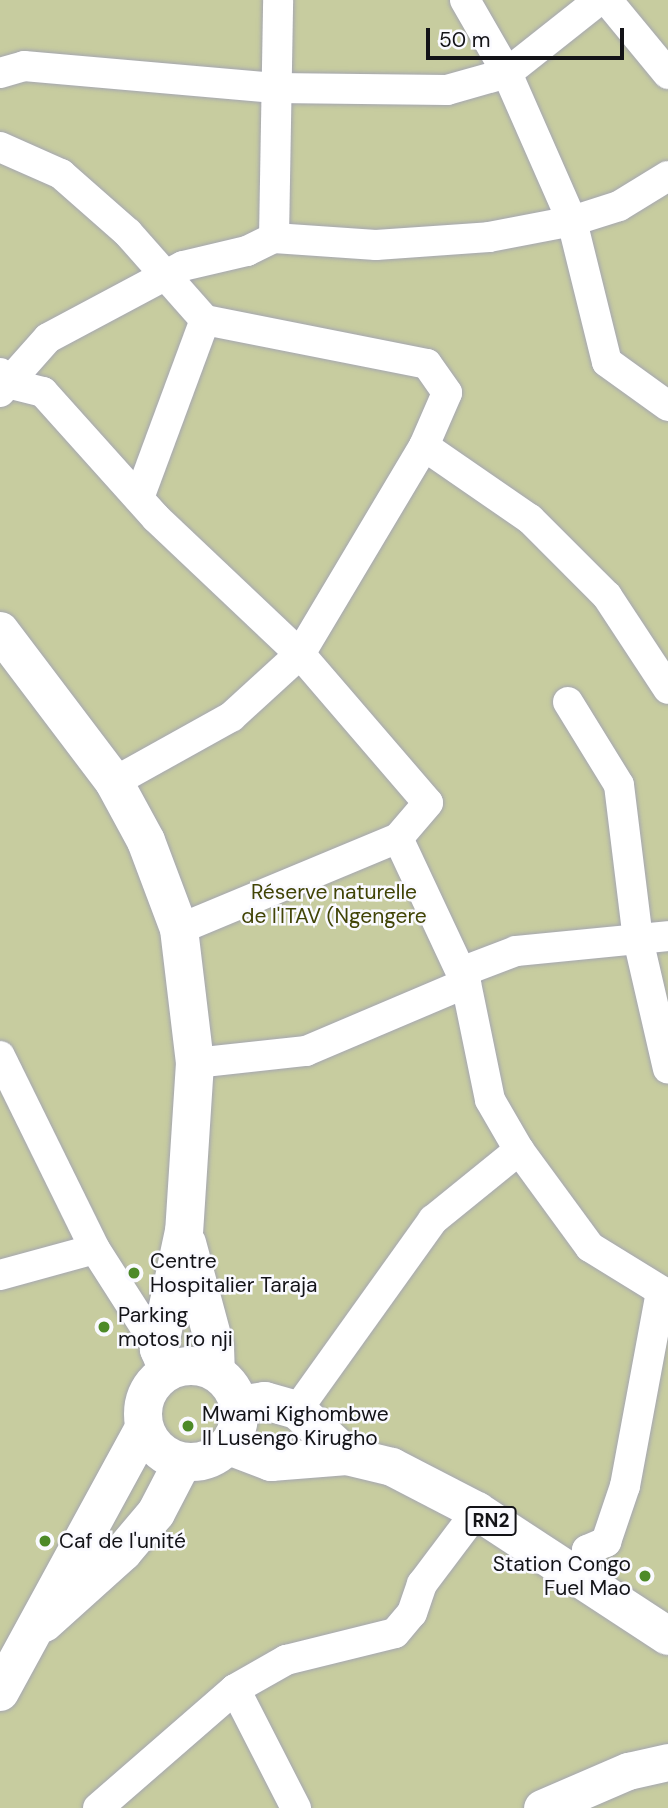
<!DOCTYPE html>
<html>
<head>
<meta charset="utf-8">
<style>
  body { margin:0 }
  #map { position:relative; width:668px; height:1808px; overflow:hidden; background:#ebecf8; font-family:"DM Sans",sans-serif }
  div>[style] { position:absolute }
  .green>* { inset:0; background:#c7cc9f; transform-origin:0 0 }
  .roads { filter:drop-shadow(0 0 2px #a5a6b1) drop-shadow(0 0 2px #a5a6b1) }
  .minor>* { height:30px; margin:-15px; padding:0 15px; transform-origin:15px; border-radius:15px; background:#fff }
  .tertiary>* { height:37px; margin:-18.5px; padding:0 18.5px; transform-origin:18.5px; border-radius:18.5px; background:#fff }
  .secondary>* { height:38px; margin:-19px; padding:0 19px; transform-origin:19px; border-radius:19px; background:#fff }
  .trunk>* { height:38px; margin:-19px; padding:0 19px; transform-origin:19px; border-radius:19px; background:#fff }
  .trunk>.ring { margin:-19px; padding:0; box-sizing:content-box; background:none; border:38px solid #fff; border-radius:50% }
  .dots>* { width:19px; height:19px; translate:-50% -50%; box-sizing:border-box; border:4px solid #fafaff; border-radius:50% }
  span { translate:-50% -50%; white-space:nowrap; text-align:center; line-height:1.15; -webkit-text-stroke:5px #fafaff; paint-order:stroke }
  .shield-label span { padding:2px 5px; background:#fafaff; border:2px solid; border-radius:5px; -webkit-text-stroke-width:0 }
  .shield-label { font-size:19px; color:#131317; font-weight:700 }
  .park-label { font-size:21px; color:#414406 }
  .poi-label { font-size:21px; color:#131317 }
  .left { translate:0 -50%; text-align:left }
  .right { translate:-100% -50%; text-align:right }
  .scale { position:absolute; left:426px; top:28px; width:198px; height:32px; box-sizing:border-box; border:4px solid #131317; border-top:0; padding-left:9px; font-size:21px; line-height:24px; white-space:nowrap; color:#131317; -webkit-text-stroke:5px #fafaff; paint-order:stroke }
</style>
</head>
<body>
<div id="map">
  <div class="green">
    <i style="left:0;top:0;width:668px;height:1808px"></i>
  </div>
  <div class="roads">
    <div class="minor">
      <i style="left:465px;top:0;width:84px;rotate:60.1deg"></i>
      <i style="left:507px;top:73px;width:162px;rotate:66.3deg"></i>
      <i style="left:572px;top:221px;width:145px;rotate:76.1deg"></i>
      <i style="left:607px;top:362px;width:75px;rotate:35.8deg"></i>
      <i style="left:607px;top:0;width:96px;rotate:50.5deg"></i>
      <i style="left:0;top:73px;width:25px;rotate:-16deg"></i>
      <i style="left:24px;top:66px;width:252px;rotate:5deg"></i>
      <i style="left:275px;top:88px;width:172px;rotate:0.7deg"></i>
      <i style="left:447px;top:90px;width:62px;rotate:-15.8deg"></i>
      <i style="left:507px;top:73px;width:117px;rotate:-38.4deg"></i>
      <i style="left:0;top:147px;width:67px;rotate:23.9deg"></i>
      <i style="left:61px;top:174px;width:89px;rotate:41.4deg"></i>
      <i style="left:128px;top:233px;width:116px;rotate:48.5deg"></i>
      <i style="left:205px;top:320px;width:226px;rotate:11.2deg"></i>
      <i style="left:427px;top:364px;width:35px;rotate:55deg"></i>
      <i style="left:447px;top:393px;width:58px;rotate:113.5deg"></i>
      <i style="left:424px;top:446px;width:242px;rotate:120.8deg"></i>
      <i style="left:300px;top:654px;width:93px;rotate:137.6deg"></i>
      <i style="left:231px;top:717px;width:134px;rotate:150.9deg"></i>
      <i style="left:274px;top:238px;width:238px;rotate:-89deg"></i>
      <i style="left:0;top:373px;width:16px;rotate:45deg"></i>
      <i style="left:11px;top:384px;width:33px;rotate:14deg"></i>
      <i style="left:43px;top:392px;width:169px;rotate:48.1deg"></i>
      <i style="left:156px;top:518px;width:198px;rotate:43.4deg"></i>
      <i style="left:300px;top:654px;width:196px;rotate:49.3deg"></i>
      <i style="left:428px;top:803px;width:46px;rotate:130.6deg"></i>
      <i style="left:398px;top:838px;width:237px;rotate:157.4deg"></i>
      <i style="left:0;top:392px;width:72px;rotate:-48.4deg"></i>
      <i style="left:48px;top:338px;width:153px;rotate:-28.1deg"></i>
      <i style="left:183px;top:266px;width:66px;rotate:-13.2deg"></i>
      <i style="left:247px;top:251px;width:30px;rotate:-26deg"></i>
      <i style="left:274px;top:238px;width:102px;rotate:3.9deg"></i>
      <i style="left:376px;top:245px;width:113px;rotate:-4deg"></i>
      <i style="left:489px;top:237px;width:85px;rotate:-10.9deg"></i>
      <i style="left:572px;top:221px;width:49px;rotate:-17.7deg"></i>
      <i style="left:619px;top:206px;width:57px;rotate:-31.5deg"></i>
      <i style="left:424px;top:446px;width:129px;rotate:34.6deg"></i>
      <i style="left:530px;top:519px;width:109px;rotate:45deg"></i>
      <i style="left:607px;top:596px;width:111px;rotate:56.7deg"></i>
      <i style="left:139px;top:498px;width:190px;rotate:-69.7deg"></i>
      <i style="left:568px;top:702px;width:97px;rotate:58.4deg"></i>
      <i style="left:619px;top:785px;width:155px;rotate:83deg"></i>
      <i style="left:638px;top:939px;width:133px;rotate:77deg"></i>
      <i style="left:398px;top:838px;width:160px;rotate:64.9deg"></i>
      <i style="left:466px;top:983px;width:119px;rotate:78.4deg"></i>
      <i style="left:490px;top:1100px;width:58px;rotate:59.9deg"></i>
      <i style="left:519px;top:1150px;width:120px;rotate:53.8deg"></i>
      <i style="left:590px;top:1247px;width:92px;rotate:31.6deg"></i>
      <i style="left:461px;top:972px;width:59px;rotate:-20.9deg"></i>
      <i style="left:516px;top:951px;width:153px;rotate:-5.6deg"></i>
      <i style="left:0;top:1056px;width:215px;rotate:63.8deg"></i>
      <i style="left:95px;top:1249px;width:119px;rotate:57.4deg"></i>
      <i style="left:195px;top:1063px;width:112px;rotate:-6.2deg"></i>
      <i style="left:306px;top:1051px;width:174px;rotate:-23deg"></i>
      <i style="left:0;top:1275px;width:98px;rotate:-15.3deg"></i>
      <i style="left:297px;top:1410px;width:234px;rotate:-54.4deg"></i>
      <i style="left:433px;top:1220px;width:111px;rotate:-39.1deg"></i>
      <i style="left:584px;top:1584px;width:34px;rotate:-85deg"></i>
      <i style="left:587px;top:1550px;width:21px;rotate:-23deg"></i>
      <i style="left:606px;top:1542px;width:59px;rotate:-71.3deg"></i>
      <i style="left:625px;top:1486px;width:198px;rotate:-79.5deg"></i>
      <i style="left:235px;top:1689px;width:134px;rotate:62.9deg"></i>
      <i style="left:98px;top:1808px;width:181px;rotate:-41deg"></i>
      <i style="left:235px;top:1689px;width:59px;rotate:-29.6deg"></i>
      <i style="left:286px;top:1660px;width:112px;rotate:-13.9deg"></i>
      <i style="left:395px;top:1633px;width:26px;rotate:-50deg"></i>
      <i style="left:412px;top:1613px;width:31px;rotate:-71deg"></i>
      <i style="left:422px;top:1584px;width:91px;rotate:-53deg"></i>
    </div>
    <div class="tertiary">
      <i style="left:542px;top:1808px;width:94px;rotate:-23.3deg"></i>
      <i style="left:628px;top:1771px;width:41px;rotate:-12.7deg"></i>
    </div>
    <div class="secondary">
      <i style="left:0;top:631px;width:189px;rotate:52.9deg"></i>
      <i style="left:114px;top:782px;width:67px;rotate:61.5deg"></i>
      <i style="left:146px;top:841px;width:94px;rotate:69.4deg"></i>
      <i style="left:179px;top:929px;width:135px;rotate:83.2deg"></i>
      <i style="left:195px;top:1063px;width:168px;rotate:93.7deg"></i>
      <i style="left:184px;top:1231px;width:121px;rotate:102deg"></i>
      <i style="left:159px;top:1349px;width:24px;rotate:68deg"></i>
      <i style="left:187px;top:1243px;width:108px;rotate:74.9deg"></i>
      <i style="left:215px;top:1347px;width:25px;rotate:88deg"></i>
    </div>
    <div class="trunk">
      <i class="ring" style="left:143px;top:1366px;width:58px;height:58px"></i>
      <i style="left:239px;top:1405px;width:26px;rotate:-9deg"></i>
      <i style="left:265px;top:1401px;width:33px;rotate:16deg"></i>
      <i style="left:297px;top:1410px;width:68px;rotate:42.6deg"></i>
      <i style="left:229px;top:1446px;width:45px;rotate:20.9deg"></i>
      <i style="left:271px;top:1462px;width:76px;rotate:-4.5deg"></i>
      <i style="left:347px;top:1456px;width:46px;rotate:13.7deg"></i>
      <i style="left:392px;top:1467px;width:96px;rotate:27.4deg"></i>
      <i style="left:477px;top:1511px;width:228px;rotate:33.2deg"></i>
      <i style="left:44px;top:1623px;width:106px;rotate:-41.9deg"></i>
      <i style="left:123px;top:1552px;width:51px;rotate:-49.8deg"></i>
      <i style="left:156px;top:1513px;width:56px;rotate:-62.5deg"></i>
      <i style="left:0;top:1692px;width:301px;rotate:-61.4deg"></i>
    </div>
  </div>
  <div class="dots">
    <i style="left:134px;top:1273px;background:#4d8a28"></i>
    <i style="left:104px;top:1327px;background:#4d8a28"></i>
    <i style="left:188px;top:1426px;background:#4d8a28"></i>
    <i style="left:45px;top:1541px;background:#4d8a28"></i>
    <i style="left:645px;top:1576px;background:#4d8a28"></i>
  </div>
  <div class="shield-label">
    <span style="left:491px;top:1521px">RN2</span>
  </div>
  <div class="park-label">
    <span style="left:334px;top:904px">Réserve naturelle<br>de l'ITAV (Ngengere</span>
  </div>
  <div class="poi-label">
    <span class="left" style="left:150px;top:1273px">Centre<br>Hospitalier Taraja</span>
    <span class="left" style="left:118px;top:1327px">Parking<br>motos ro nji</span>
    <span class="left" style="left:202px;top:1426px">Mwami Kighombwe<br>II Lusengo Kirugho</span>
    <span class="left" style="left:59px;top:1541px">Caf de l'unité</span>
    <span class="right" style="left:631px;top:1576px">Station Congo<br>Fuel Mao</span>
  </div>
  <div class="scale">50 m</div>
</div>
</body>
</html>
